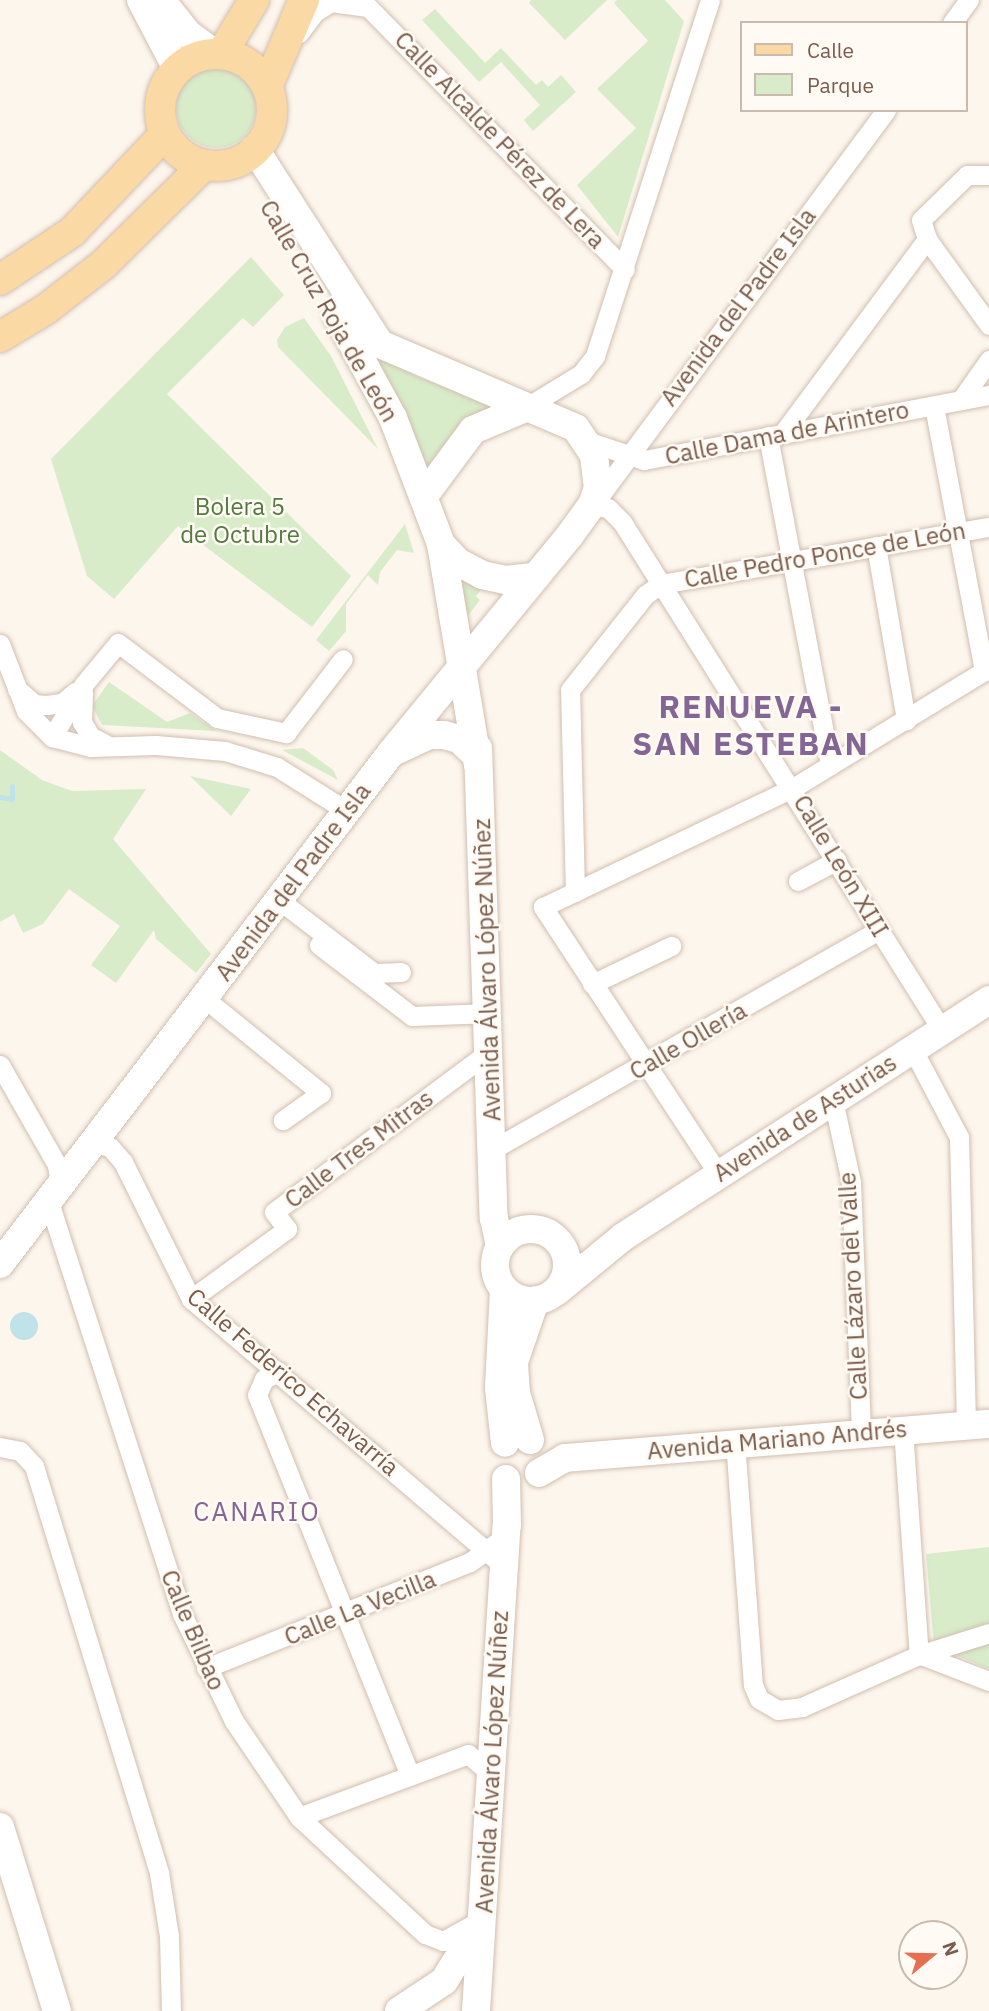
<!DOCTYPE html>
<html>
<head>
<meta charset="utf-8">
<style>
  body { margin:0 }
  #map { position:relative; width:989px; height:2011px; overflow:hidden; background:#fdf6ec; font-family:"IBM Plex Sans",sans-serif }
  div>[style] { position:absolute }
  .green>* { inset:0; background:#d8ecc9 }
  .round { border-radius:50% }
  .water>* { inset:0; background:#bfe3e8 }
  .stream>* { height:5px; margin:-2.5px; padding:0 2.5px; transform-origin:2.5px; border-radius:2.5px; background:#bfe3e8 }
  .roads { filter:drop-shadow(0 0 2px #d1beb0) drop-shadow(0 0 2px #d1beb0) }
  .street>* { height:19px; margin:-9.5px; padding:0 9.5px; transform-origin:9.5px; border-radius:9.5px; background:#fff }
  .secondary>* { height:28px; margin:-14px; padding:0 14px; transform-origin:14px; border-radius:14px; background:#fff }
  .secondary>.ring { margin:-14px; padding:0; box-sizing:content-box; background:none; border:28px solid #fff; border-radius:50% }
  .primary>* { height:30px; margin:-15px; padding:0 15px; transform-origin:15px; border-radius:15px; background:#fbd9a5 }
  .primary>.ring { margin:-15px; padding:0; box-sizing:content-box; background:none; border:30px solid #fbd9a5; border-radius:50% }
  span { translate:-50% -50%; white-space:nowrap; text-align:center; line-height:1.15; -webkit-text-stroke:5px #fffaf3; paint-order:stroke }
  .street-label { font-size:24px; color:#7a5c4d }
  .park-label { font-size:24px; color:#537a41 }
  .neighbourhood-label { font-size:26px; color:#846695; letter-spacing:2px }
  .district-label { font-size:32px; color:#846695; font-weight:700; letter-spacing:2px }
  .legend { position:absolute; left:740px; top:21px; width:228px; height:91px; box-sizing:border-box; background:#fffaf3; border:2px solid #cabbb1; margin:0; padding:9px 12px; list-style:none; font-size:21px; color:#7a5c4d }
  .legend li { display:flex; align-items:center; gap:14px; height:35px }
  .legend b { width:35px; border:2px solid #cabbb1 }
  .north { position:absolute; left:898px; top:1920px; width:70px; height:70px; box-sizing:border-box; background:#fffaf3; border:2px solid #cabbb1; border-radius:50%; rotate:71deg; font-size:19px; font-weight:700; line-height:28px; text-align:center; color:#7a5c4d }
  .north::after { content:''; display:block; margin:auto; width:24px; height:32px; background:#e76f51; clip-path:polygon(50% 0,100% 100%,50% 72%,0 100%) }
</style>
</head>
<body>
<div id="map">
  <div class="green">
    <i style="clip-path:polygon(531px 0,607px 0,565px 40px,529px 3px)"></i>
    <i style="clip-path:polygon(617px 0,665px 0,684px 21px,618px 237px,577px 185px,636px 128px,597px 89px,648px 41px,614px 3px)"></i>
    <i style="clip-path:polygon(435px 9px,485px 63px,501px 48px,536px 85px,542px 80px,548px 87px,561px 75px,576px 92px,533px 131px,524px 120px,540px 105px,501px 62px,479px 82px,422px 20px)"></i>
    <i class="round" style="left:176px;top:68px;width:80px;height:80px"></i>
    <i style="clip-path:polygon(251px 257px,284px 295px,253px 327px,243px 318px,167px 394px,351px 576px,312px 627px,178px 526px,114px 599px,87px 576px,51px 459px)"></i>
    <i style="clip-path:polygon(304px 318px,331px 356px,378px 449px,278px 347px,277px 340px,285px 327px)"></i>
    <i style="clip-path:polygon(369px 350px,418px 377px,497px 408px,458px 428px,435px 464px,423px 467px)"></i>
    <i style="clip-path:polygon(405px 524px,414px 553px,397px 550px,380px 572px,378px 585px,368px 575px,346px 604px,346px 631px,329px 651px,316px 640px)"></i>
    <i style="clip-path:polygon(456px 572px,484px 586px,476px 596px,480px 600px,466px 618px)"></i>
    <i style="clip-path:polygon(109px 682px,167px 722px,190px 713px,216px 731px,102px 725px,92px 706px)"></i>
    <i style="clip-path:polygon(303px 748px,333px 770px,338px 780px,282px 750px)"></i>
    <i style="clip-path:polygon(0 750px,42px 780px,72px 791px,146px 789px,113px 839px,211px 954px,196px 973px,156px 939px,154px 930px,116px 983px,91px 965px,120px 926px,69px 889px,43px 924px,23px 933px,14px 914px,0 922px)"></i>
    <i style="clip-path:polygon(190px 776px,251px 789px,231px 816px)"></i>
    <i style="clip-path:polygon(989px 1547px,989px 1669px,934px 1646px,926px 1554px)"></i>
  </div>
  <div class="water">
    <i class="round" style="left:10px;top:1312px;width:28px;height:28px"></i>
  </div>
  <div class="stream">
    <i style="left:0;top:797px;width:12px;rotate:9deg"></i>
    <i style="left:12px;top:799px;width:13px;rotate:-90deg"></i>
  </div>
  <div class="roads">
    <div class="street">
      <i style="left:952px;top:23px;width:29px;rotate:-54deg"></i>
      <i style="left:299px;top:33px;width:26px;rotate:-53deg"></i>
      <i style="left:315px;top:12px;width:19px;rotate:-32deg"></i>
      <i style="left:331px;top:2px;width:37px;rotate:8deg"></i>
      <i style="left:368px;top:7px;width:367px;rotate:45.6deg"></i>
      <i style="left:989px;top:175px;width:22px;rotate:180deg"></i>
      <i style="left:967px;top:175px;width:64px;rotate:135.6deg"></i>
      <i style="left:921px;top:220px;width:20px;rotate:72deg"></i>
      <i style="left:927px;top:239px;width:106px;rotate:54.2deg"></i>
      <i style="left:961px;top:400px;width:49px;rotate:-55deg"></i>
      <i style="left:934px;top:406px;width:270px;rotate:79.3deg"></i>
      <i style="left:525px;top:408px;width:66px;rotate:-31.3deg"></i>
      <i style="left:581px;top:374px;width:23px;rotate:-52deg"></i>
      <i style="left:595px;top:356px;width:374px;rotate:-72.1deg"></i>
      <i style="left:783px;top:433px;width:242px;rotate:-53.4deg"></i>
      <i style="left:768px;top:436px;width:335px;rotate:79.3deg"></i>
      <i style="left:587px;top:441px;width:60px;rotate:18.4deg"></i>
      <i style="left:644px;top:460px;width:351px;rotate:-10.7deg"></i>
      <i style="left:595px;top:502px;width:488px;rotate:-53.4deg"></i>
      <i style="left:592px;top:505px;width:16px;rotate:11deg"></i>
      <i style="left:608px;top:508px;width:20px;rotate:45deg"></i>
      <i style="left:622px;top:522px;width:600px;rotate:57.79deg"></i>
      <i style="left:876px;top:546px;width:177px;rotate:80.2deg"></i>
      <i style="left:0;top:644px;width:72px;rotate:68.8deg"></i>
      <i style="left:26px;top:711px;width:37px;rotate:45deg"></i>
      <i style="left:52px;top:737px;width:40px;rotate:14.4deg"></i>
      <i style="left:91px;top:747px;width:65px;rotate:-1.8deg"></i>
      <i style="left:156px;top:745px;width:69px;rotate:5deg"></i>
      <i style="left:225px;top:751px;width:54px;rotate:17.1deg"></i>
      <i style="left:277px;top:767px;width:83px;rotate:32.2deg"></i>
      <i style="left:17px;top:689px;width:23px;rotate:41deg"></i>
      <i style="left:34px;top:704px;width:12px;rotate:5deg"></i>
      <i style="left:46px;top:705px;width:16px;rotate:-7deg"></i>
      <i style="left:62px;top:703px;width:17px;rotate:-40deg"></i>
      <i style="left:83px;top:692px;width:30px;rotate:92deg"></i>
      <i style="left:82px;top:722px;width:16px;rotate:60deg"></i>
      <i style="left:90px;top:736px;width:21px;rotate:28deg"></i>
      <i style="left:52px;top:737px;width:62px;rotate:-58.9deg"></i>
      <i style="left:84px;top:684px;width:53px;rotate:-50.3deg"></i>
      <i style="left:118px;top:643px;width:124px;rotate:37.1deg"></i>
      <i style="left:217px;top:718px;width:71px;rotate:12.3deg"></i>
      <i style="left:286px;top:733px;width:93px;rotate:-52.4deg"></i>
      <i style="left:798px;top:881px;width:44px;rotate:-28.3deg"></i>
      <i style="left:575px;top:892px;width:202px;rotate:-91.4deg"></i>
      <i style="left:570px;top:690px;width:121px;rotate:-51.7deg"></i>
      <i style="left:645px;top:595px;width:19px;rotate:-35deg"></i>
      <i style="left:661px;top:584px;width:333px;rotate:-9.9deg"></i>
      <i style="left:279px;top:900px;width:120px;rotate:37.5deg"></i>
      <i style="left:374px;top:973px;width:27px;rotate:-2deg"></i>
      <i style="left:319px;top:945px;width:117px;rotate:37.4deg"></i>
      <i style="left:412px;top:1016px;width:77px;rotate:-2.2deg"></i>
      <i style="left:592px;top:984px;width:88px;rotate:-25.7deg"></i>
      <i style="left:204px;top:998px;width:151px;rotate:39.1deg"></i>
      <i style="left:321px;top:1093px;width:47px;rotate:144.6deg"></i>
      <i style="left:912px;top:1048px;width:101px;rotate:62.2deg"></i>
      <i style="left:959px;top:1137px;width:288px;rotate:88.6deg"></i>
      <i style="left:0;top:1065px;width:115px;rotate:60.3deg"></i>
      <i style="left:57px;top:1165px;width:18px;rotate:81deg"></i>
      <i style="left:833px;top:1100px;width:84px;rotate:77.6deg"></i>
      <i style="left:851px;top:1182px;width:250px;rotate:87.7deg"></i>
      <i style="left:92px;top:1142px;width:19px;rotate:16deg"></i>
      <i style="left:110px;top:1147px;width:20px;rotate:49deg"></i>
      <i style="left:123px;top:1162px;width:153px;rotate:63.6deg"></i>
      <i style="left:191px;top:1299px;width:411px;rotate:40.5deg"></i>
      <i style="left:495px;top:1148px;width:442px;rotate:-29.6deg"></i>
      <i style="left:719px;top:1175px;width:321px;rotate:-123.3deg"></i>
      <i style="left:543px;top:907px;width:277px;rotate:-25.5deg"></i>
      <i style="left:793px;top:788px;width:230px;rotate:-31.5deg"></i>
      <i style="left:48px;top:1199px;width:436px;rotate:72.1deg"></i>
      <i style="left:182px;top:1614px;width:119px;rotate:64.1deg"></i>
      <i style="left:234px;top:1721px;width:116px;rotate:55.9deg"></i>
      <i style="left:299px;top:1817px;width:172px;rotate:42.9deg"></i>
      <i style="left:425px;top:1934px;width:19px;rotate:21deg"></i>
      <i style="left:443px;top:1941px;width:39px;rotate:-29deg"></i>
      <i style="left:191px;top:1299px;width:119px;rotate:-36.1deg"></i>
      <i style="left:287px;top:1229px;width:21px;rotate:-127deg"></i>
      <i style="left:274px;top:1212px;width:269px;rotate:-36.7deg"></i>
      <i style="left:279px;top:1372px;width:17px;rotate:155deg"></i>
      <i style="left:264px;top:1379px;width:17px;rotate:114deg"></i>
      <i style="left:257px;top:1395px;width:410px;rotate:68.1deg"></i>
      <i style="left:903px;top:1429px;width:227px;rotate:86deg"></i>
      <i style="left:735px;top:1441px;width:245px;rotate:85.8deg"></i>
      <i style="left:753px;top:1685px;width:15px;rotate:67deg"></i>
      <i style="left:759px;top:1699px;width:22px;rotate:30deg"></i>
      <i style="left:778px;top:1710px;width:24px;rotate:-7deg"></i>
      <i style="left:802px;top:1707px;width:128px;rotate:-24deg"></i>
      <i style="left:919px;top:1655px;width:73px;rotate:-17.4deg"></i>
      <i style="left:0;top:1447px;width:20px;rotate:11deg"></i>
      <i style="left:20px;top:1451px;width:21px;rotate:47deg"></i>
      <i style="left:34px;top:1466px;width:426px;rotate:72.9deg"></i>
      <i style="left:159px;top:1873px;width:64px;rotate:81deg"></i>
      <i style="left:169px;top:1936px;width:75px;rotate:88.5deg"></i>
      <i style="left:921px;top:1655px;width:73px;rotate:20.9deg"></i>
      <i style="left:206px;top:1668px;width:284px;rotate:-21.9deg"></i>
      <i style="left:470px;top:1562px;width:36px;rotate:-36deg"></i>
      <i style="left:299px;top:1817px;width:180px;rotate:-20.4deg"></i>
      <i style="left:468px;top:1754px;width:30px;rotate:41deg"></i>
    </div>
    <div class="secondary">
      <i style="left:141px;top:0;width:78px;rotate:62.4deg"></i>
      <i style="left:161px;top:0;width:43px;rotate:51.5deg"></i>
      <i style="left:188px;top:34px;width:34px;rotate:36deg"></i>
      <i style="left:337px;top:315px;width:117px;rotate:61.5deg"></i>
      <i style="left:393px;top:418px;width:135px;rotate:69.1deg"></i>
      <i style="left:441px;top:544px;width:224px;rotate:80.5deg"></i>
      <i style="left:424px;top:496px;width:82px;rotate:-53.4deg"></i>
      <i style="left:473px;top:430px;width:56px;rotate:-22.9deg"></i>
      <i style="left:441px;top:544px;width:25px;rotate:47deg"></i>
      <i style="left:458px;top:562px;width:27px;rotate:28deg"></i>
      <i style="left:482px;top:575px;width:24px;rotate:12deg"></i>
      <i style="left:505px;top:580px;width:31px;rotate:-6deg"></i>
      <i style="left:478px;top:748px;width:470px;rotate:88.1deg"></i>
      <i style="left:494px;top:1218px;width:29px;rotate:78deg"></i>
      <i style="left:397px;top:750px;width:35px;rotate:-25deg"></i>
      <i style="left:429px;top:735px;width:15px"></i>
      <i style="left:444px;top:735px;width:16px;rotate:15deg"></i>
      <i style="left:459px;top:739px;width:22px;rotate:43deg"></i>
      <i class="ring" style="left:495px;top:1229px;width:44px;height:44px"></i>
      <i style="left:0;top:1264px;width:643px;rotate:-52.58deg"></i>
      <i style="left:391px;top:753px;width:282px;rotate:-50.6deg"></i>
      <i style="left:570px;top:535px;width:37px;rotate:-54deg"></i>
      <i style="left:592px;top:505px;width:18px;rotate:-71deg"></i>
      <i style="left:598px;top:488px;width:33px;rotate:-97deg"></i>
      <i style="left:594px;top:455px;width:32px;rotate:-124deg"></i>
      <i style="left:576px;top:428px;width:213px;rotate:-156.8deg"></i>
      <i style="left:380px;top:344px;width:232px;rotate:-122.7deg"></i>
      <i style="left:504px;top:1289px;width:99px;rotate:92.9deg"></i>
      <i style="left:499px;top:1388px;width:55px;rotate:83.8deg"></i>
      <i style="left:556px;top:1292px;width:87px;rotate:-39.4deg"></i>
      <i style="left:623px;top:1237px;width:436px;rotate:-32.9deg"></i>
      <i style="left:530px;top:1440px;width:49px;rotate:-106.6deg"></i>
      <i style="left:516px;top:1393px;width:31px;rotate:-94deg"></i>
      <i style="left:514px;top:1362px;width:65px;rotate:-71deg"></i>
      <i style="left:539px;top:1473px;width:30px;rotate:-30deg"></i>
      <i style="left:565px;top:1458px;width:425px;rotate:-4.6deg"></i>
      <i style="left:0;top:1827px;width:193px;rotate:72.8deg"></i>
      <i style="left:399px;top:2011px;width:54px;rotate:-33.7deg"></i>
      <i style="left:444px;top:1981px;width:66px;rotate:-58deg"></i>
      <i style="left:476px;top:2011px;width:487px;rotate:-86.4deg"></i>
      <i style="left:507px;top:1525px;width:46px;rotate:-91.2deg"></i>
    </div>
    <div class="primary">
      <i style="left:222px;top:53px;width:62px;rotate:-58.9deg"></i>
      <i class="ring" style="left:160px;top:54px;width:82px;height:82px"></i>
      <i style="left:267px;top:87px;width:95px;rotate:-67deg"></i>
      <i style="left:0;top:280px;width:87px;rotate:-33.7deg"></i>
      <i style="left:72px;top:232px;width:135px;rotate:-46.5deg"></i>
      <i style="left:0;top:337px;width:52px;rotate:-31deg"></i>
      <i style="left:45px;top:310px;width:75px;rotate:-37.9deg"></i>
      <i style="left:104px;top:264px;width:141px;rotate:-44.7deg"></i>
    </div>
  </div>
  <div class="street-label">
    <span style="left:500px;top:140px;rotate:46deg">Calle Alcalde Pérez de Lera</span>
    <span style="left:738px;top:307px;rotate:-53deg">Avenida del Padre Isla</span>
    <span style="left:329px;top:311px;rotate:60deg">Calle Cruz Roja de León</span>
    <span style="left:787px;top:433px;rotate:-11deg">Calle Dama de Arintero</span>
    <span style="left:825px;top:555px;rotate:-10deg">Calle Pedro Ponce de León</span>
    <span style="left:841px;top:866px;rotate:59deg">Calle León XIII</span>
    <span style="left:293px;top:882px;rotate:-53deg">Avenida del Padre Isla</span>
    <span style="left:487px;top:970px;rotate:-92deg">Avenida Álvaro López Núñez</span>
    <span style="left:688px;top:1041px;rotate:-30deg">Calle Ollería</span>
    <span style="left:805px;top:1118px;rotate:-33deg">Avenida de Asturias</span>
    <span style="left:359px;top:1149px;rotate:-37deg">Calle Tres Mitras</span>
    <span style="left:853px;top:1286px;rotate:-93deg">Calle Lázaro del Valle</span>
    <span style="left:293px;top:1382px;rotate:41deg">Calle Federico Echavarría</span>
    <span style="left:777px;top:1440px;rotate:-5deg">Avenida Mariano Andrés</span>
    <span style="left:360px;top:1608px;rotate:-22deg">Calle La Vecilla</span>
    <span style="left:193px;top:1630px;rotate:67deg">Calle Bilbao</span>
    <span style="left:492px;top:1762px;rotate:-87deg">Avenida Álvaro López Núñez</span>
  </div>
  <div class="park-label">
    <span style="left:240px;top:521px">Bolera 5<br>de Octubre</span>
  </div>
  <div class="neighbourhood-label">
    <span style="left:257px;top:1512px">CANARIO</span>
  </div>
  <div class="district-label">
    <span style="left:751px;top:725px">RENUEVA -<br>SAN ESTEBAN</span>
  </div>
  <ul class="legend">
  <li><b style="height:9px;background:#fbd9a5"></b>Calle</li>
  <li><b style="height:19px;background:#d8ecc9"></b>Parque</li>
  </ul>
  <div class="north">N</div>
</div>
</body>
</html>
